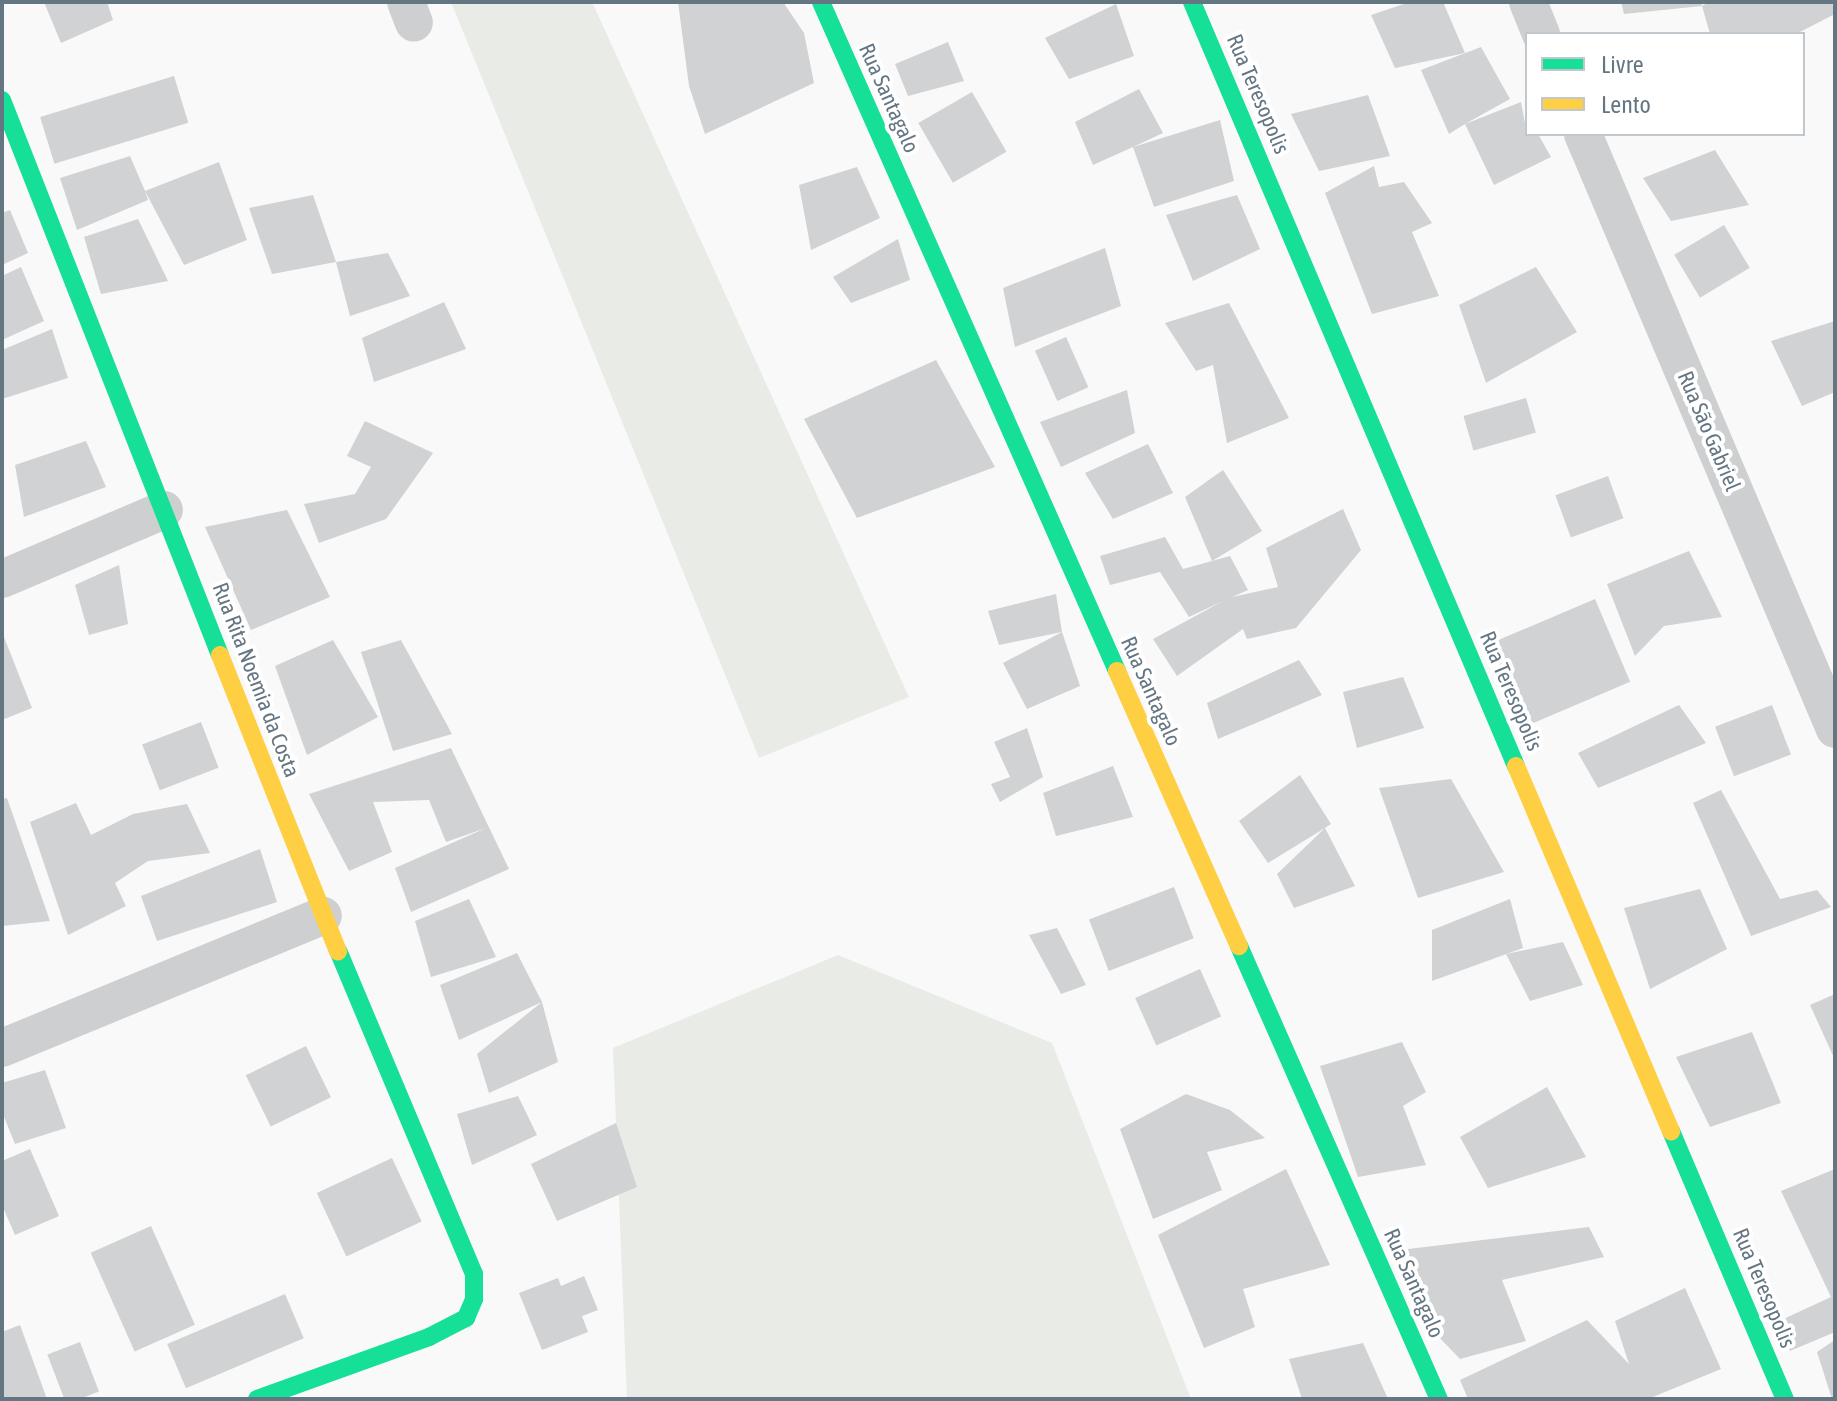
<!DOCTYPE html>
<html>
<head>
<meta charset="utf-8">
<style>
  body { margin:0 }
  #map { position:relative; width:1837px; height:1401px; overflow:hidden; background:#f9f9f9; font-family:"Asap Condensed",sans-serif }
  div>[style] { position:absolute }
  .green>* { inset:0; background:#e8ebe6 }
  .building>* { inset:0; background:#d0d2d3; transform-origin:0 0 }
  .street>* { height:38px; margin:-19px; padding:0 19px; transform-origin:19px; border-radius:19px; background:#cecfd0 }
  .fast>* { height:18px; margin:-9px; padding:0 9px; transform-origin:9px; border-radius:9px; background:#16e098 }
  .slow>* { height:18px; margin:-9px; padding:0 9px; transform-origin:9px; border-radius:9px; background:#ffcf43 }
  span { translate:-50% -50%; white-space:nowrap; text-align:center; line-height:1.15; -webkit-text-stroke:8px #fff; paint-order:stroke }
  .street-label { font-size:22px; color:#657683 }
  .frame { position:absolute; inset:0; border:4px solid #657683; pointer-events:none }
  .legend { position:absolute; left:1525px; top:32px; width:280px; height:104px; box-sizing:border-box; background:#fff; border:2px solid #c1c8cd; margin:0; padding:10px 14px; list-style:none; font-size:24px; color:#657683 }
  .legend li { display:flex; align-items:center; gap:16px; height:40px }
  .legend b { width:40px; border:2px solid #c1c8cd }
</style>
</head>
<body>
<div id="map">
  <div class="green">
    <i style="clip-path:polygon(451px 2px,592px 2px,909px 697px,759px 758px)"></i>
    <i style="clip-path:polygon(838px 955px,1052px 1043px,1191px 1399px,627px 1399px,613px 1048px)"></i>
  </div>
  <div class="building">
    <i style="clip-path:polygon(44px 2px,107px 2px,113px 20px,61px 43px)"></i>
    <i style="clip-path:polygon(678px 2px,783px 2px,804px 33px,814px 83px,705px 134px,689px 86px)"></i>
    <i style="clip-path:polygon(1410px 2px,1443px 2px,1465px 53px,1395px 68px,1371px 15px)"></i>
    <i style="clip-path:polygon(1621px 2px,1701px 2px,1702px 6px,1624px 14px)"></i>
    <i style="clip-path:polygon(1709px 2px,1832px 2px,1835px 14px,1796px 34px,1710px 34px,1702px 6px)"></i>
    <i style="clip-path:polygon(1116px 4px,1134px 56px,1069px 79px,1045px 38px)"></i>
    <i style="clip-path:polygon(948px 42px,964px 81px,908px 96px,895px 64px)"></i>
    <i style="clip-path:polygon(1481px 47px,1510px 99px,1465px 124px,1521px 102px,1527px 134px,1538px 134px,1551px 157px,1494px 185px,1465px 124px,1449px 134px,1421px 70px)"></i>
    <i style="left:174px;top:76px;width:49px;height:140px;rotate:73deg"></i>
    <i style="clip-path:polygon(1139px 89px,1163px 133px,1133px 147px,1220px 120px,1234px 181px,1154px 207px,1133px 147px,1093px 165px,1075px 122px)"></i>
    <i style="left:972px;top:92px;width:69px;height:62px;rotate:60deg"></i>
    <i style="clip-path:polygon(1368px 95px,1390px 156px,1319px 171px,1291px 114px)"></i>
    <i style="clip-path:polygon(1715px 150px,1749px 205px,1671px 221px,1643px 178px)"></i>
    <i style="clip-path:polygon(130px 156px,145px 191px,219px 162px,247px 240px,184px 265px,145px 191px,148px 200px,77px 230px,60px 178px)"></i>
    <i style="clip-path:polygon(1374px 166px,1379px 187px,1404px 182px,1432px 223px,1412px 232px,1439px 296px,1372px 314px,1325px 193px)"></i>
    <i style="clip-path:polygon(857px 167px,880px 218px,811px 250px,799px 185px)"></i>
    <i style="clip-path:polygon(313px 195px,336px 262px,272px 274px,249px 208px)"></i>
    <i style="clip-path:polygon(1237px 195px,1260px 249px,1193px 281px,1166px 215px)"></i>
    <i style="clip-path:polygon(10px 210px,28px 253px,2px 265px,2px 213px)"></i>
    <i style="clip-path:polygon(138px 219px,168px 281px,101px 294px,84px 237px)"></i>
    <i style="left:1724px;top:225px;width:50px;height:58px;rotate:59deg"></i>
    <i style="clip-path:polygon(898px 239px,910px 280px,851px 303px,833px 277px)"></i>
    <i style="clip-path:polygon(1105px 248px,1121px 306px,1015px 347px,1003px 288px)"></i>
    <i style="clip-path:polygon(388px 253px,410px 296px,350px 316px,336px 262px)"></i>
    <i style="clip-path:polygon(21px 267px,44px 321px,2px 340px,2px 276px)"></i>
    <i style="clip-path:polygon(1536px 267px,1577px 332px,1486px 383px,1459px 305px)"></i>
    <i style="clip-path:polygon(444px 302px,466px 349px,374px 382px,362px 338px)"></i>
    <i style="clip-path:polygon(1229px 303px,1289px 418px,1227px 443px,1213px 365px,1196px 371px,1165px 323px)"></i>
    <i style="clip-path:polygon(1835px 321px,1835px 392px,1802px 406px,1771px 341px)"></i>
    <i style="clip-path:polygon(52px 329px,68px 378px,2px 399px,2px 350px)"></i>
    <i style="left:1066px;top:337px;width:55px;height:34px;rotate:66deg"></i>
    <i style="clip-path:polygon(936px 360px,995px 467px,857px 518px,804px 419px)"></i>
    <i style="clip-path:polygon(1127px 390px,1135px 433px,1061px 467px,1040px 422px)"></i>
    <i style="left:1526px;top:398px;width:36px;height:65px;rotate:74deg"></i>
    <i style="clip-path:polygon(365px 421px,433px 453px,386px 519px,319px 543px,304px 504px,355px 494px,371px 467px,347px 456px)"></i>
    <i style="clip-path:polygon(86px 441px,106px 487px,24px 517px,15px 465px)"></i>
    <i style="clip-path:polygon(1148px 444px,1173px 493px,1113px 519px,1085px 473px)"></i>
    <i style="clip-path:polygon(1223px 470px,1262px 531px,1212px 561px,1185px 497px)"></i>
    <i style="left:1608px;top:476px;width:45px;height:56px;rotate:70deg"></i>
    <i style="clip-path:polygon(1343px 509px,1361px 550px,1296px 628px,1247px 639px,1243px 629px,1177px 676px,1153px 639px,1223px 601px,1189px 617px,1160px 572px,1110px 585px,1100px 556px,1165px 537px,1183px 569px,1230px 556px,1248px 590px,1232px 597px,1278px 587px,1266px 548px)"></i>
    <i style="clip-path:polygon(287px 510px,330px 597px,251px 630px,205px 527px)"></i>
    <i style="clip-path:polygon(1689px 551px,1722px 617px,1664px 626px,1635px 656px,1607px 584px)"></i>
    <i style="clip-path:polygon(119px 565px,128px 624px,89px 635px,75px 585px)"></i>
    <i style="clip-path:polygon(1056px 594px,1062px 632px,999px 645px,988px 611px)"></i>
    <i style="left:1595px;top:599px;width:90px;height:114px;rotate:67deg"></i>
    <i style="clip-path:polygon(2px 632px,32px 708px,2px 720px)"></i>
    <i style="clip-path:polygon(1062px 632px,1080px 686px,1027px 709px,1003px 663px)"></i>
    <i style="clip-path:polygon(333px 640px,378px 717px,307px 755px,275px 666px)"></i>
    <i style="clip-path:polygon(401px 640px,452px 734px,393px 751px,361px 652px)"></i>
    <i style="clip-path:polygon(1299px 660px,1322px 695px,1218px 739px,1207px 703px)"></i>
    <i style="clip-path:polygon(1403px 677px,1424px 728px,1357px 748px,1343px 692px)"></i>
    <i style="clip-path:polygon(1679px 705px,1706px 743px,1598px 788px,1578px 753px)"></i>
    <i style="left:1772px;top:705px;width:53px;height:61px;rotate:69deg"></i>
    <i style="left:201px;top:722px;width:49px;height:63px;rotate:69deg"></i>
    <i style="clip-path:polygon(1027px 728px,1043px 777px,1000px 802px,991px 784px,1010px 777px,994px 742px)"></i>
    <i style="clip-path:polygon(451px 748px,509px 869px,411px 912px,395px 868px,486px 828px,446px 842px,429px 800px,373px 802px,392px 852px,349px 871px,309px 794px)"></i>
    <i style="clip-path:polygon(1113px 766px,1133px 817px,1056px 836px,1043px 793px)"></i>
    <i style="clip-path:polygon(1300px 775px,1331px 824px,1325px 828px,1355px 886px,1294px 908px,1277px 874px,1325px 828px,1268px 863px,1239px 821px)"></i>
    <i style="clip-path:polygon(1451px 779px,1504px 872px,1418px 898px,1379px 788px)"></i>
    <i style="clip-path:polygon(1721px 790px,1780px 899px,1817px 890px,1831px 907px,1751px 936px,1693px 803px)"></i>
    <i style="clip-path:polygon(7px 798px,50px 921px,2px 926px,2px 799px)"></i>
    <i style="clip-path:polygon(76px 803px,91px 835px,133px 814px,187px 804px,210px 853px,148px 861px,115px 883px,126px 906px,68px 935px,30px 822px)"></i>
    <i style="clip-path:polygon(260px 849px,277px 902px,157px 941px,141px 896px)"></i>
    <i style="left:1174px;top:887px;width:55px;height:91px;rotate:69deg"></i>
    <i style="clip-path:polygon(1700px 889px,1727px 949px,1650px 989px,1624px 908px)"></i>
    <i style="clip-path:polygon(469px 899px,496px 957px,431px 977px,415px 921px)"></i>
    <i style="clip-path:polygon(1510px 899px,1523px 948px,1432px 981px,1432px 930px)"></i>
    <i style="clip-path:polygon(1057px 928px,1086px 985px,1061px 994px,1029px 935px)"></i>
    <i style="clip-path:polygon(1563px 942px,1583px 985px,1530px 1001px,1506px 954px)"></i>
    <i style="clip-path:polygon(517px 953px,542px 1002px,558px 1062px,489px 1093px,477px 1054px,542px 1002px,459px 1040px,440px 985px)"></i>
    <i style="left:1200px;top:969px;width:52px;height:71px;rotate:66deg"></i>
    <i style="clip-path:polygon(1835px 994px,1835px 1060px,1810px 1005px)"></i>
    <i style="clip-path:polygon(1752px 1032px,1781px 1103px,1710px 1127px,1676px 1057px)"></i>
    <i style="clip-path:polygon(1402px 1042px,1426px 1092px,1403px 1106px,1426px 1165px,1358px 1177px,1320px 1066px)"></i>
    <i style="left:306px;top:1046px;width:57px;height:67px;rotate:64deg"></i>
    <i style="clip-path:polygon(45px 1070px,66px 1128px,15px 1144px,2px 1112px,2px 1083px)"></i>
    <i style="clip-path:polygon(1547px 1087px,1586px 1157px,1488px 1188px,1460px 1137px)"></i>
    <i style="clip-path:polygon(1186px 1094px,1230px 1110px,1265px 1138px,1207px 1152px,1222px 1190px,1153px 1219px,1120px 1129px)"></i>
    <i style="clip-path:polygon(518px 1096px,537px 1135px,472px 1165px,457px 1114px)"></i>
    <i style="clip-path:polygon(616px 1123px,637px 1187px,557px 1221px,531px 1164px)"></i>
    <i style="clip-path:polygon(30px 1149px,59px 1216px,15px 1235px,2px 1205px,2px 1161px)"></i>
    <i style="left:392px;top:1158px;width:70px;height:83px;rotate:65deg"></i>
    <i style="clip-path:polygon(1286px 1169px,1330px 1265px,1243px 1289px,1255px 1327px,1204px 1348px,1158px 1235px)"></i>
    <i style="clip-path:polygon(1835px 1169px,1835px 1332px,1790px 1351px,1777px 1322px,1831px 1297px,1781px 1191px)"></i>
    <i style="left:151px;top:1226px;width:108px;height:66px;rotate:66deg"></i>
    <i style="clip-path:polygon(1589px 1227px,1604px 1257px,1502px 1280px,1526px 1341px,1460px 1359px,1435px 1333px,1392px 1251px)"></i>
    <i style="clip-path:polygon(584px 1276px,598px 1310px,582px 1316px,588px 1332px,542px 1350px,519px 1293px,558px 1278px,561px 1286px)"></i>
    <i style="clip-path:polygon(1685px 1288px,1721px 1369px,1648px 1399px,1468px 1399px,1460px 1380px,1587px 1320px,1629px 1364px,1615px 1321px)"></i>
    <i style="left:285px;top:1294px;width:48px;height:128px;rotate:67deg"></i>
    <i style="clip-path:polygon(20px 1325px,47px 1399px,2px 1399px,2px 1332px)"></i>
    <i style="clip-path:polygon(1835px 1340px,1835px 1399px,1832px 1399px,1817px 1352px)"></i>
    <i style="left:80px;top:1342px;width:53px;height:35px;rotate:69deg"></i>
    <i style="clip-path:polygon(1363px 1343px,1388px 1399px,1302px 1399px,1289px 1359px)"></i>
  </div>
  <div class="street">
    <i style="left:406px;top:2px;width:22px;rotate:69deg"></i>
    <i style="left:1528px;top:2px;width:35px;rotate:68deg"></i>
    <i style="left:1583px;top:134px;width:646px;rotate:67.05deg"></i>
    <i style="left:2px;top:579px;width:176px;rotate:-23.1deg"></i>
    <i style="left:2px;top:1048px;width:347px;rotate:-22.4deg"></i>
  </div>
  <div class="fast">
    <i style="left:821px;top:2px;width:732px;rotate:66.13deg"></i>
    <i style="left:1192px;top:2px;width:830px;rotate:67.02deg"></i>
    <i style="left:2px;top:100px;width:596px;rotate:68.56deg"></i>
    <i style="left:1239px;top:946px;width:495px;rotate:66.2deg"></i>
    <i style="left:1671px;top:1131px;width:291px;rotate:67deg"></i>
    <i style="left:257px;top:1399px;width:183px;rotate:-19.8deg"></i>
    <i style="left:429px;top:1337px;width:42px;rotate:-27.2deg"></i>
    <i style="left:466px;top:1318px;width:21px;rotate:-67deg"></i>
    <i style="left:474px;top:1299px;width:25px;rotate:-90deg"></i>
    <i style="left:474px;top:1274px;width:350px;rotate:-112.8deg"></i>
  </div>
  <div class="slow">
    <i style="left:220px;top:655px;width:319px;rotate:68.3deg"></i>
    <i style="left:1117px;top:671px;width:301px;rotate:66.1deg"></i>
    <i style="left:1516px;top:766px;width:397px;rotate:67deg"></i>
  </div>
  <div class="street-label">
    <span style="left:1258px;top:94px;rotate:67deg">Rua Teresopolis</span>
    <span style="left:889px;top:98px;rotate:66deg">Rua Santagalo</span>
    <span style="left:1709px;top:431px;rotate:67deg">Rua São Gabriel</span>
    <span style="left:256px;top:680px;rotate:69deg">Rua Rita Noemia da Costa</span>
    <span style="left:1151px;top:691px;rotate:66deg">Rua Santagalo</span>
    <span style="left:1511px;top:691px;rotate:67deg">Rua Teresopolis</span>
    <span style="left:1414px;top:1283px;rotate:66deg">Rua Santagalo</span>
    <span style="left:1764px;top:1288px;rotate:67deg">Rua Teresopolis</span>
  </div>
  <div class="frame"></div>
  <ul class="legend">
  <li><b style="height:10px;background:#16e098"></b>Livre</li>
  <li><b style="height:10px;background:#ffcf43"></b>Lento</li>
  </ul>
</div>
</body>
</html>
